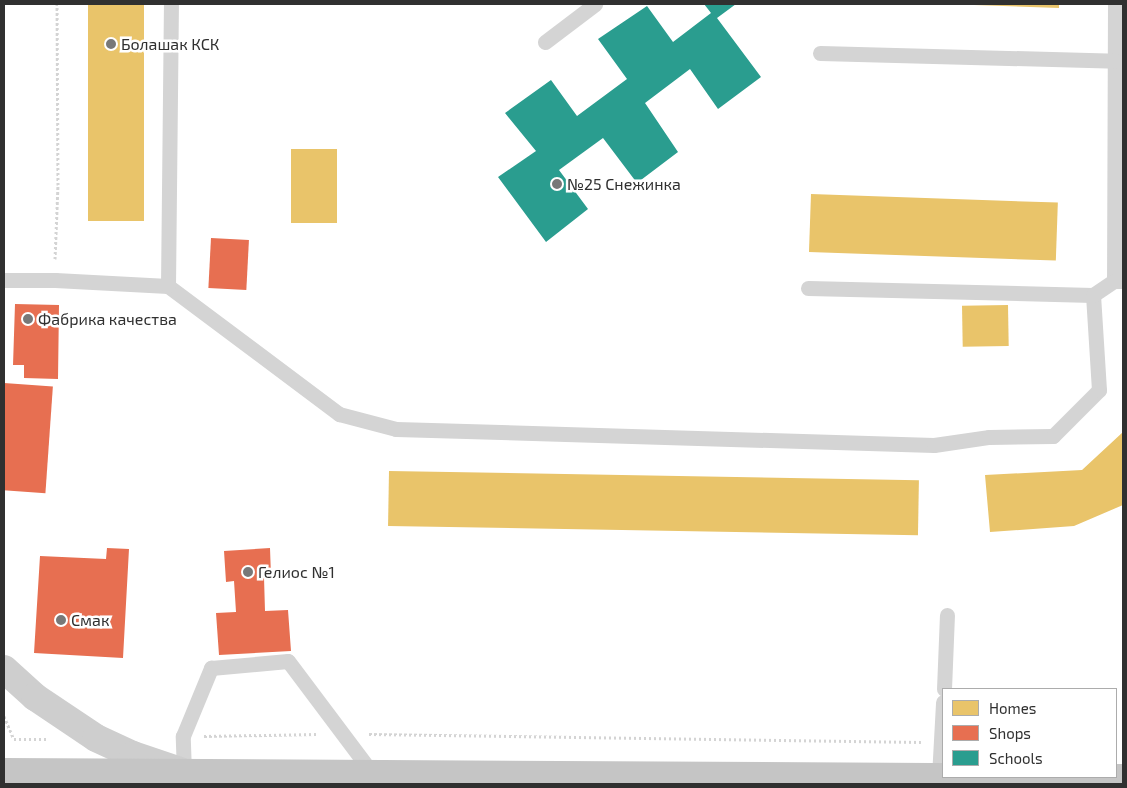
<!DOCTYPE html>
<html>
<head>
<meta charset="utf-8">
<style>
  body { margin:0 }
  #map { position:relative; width:1127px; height:788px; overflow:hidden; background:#fff; font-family:"Exo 2",sans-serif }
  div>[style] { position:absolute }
  .homes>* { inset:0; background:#e9c46a; transform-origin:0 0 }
  .shops>* { inset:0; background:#e76f51; transform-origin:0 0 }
  .schools>* { inset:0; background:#2a9d8f }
  .path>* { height:3px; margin-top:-1.5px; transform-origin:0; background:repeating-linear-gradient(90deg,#d4d4d4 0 2.5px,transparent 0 5px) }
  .service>* { height:15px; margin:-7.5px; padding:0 7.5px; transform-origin:7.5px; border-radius:7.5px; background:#d4d4d4 }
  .secondary>* { height:28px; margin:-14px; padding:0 14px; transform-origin:14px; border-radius:14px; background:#cecece }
  .trunk>* { height:28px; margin:-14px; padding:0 14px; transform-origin:14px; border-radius:14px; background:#c5c5c5 }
  .dots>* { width:14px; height:14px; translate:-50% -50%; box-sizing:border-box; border:2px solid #fff; border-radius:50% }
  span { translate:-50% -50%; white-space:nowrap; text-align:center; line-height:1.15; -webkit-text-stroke:5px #fff; paint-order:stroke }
  .poi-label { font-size:16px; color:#303030 }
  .left { translate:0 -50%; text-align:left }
  .frame { position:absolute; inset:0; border:5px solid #303030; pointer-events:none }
  .legend { position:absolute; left:942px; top:688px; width:175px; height:90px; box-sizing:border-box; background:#fff; border:1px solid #acacac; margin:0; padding:6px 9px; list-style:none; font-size:15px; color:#303030 }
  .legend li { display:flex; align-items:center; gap:10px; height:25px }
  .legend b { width:25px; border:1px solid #acacac }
</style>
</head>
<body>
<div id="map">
  <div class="homes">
    <i style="left:88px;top:4px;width:56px;height:217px"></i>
    <i style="clip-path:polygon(974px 4px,1059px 4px,1059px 8px,974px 5px)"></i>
    <i style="left:291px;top:149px;width:46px;height:74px"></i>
    <i style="left:811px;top:194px;width:247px;height:58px;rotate:2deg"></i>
    <i style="left:1008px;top:305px;width:41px;height:46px;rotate:89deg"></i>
    <i style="clip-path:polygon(1123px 432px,1123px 505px,1074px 526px,990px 532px,985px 475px,1082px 470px)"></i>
    <i style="left:389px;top:471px;width:530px;height:55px;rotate:1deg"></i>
  </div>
  <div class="shops">
    <i style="left:211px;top:238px;width:38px;height:50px;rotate:3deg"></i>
    <i style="clip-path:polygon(15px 304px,59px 305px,58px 379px,24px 378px,24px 365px,13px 365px)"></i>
    <i style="left:4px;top:383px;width:49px;height:107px;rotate:4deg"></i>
    <i style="clip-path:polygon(107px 548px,129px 549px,123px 658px,34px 653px,40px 556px,106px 559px)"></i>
    <i style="clip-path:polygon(270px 548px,271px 576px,264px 577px,265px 611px,288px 610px,291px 651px,219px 655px,216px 613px,236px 612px,234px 581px,226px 582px,224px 551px)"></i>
  </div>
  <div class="schools">
    <i style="clip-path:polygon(704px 4px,736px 4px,717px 18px,761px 77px,718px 109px,690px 69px,645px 103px,678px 152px,637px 183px,603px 138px,559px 170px,588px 209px,546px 242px,498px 177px,536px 151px,505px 113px,551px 80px,577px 116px,627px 79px,598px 39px,647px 6px,673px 42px,711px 13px)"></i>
  </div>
  <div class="path">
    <i style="left:55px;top:259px;width:74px;rotate:-87.7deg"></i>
    <i style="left:58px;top:185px;width:181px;rotate:-90.3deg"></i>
    <i style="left:4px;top:716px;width:25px;rotate:67deg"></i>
    <i style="left:14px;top:739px;width:34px"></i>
    <i style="left:369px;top:734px;width:552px;rotate:0.83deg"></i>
    <i style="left:204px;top:736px;width:112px;rotate:-1deg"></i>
  </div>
  <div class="service">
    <i style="left:1115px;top:4px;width:277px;rotate:90.2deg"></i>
    <i style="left:1114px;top:281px;width:8px"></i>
    <i style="left:545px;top:42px;width:63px;rotate:-37.2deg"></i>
    <i style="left:820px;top:53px;width:296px;rotate:1.5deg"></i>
    <i style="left:4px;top:280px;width:51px"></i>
    <i style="left:55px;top:280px;width:113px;rotate:3deg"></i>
    <i style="left:168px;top:286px;width:214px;rotate:36.8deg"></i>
    <i style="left:339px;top:414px;width:59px;rotate:14.7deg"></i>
    <i style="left:396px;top:429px;width:538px;rotate:1.7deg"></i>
    <i style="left:934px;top:445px;width:56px;rotate:-8.3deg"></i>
    <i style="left:989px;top:437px;width:64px;rotate:-0.9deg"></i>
    <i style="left:1053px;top:436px;width:65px;rotate:-45deg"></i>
    <i style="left:1099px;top:390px;width:95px;rotate:-93.6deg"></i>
    <i style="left:168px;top:286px;width:282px;rotate:-89.4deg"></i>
    <i style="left:808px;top:288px;width:285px;rotate:1.4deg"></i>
    <i style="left:1093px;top:295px;width:25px;rotate:-34deg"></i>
    <i style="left:944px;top:689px;width:74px;rotate:-87.7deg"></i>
    <i style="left:184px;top:773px;width:37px;rotate:-92deg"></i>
    <i style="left:183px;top:736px;width:74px;rotate:-67.6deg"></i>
    <i style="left:211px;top:668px;width:77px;rotate:-5.2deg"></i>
    <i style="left:288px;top:661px;width:140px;rotate:53.1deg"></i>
    <i style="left:939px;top:777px;width:75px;rotate:-86.9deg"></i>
  </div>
  <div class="secondary">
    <i style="left:4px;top:669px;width:42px;rotate:42.1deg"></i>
    <i style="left:35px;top:697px;width:73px;rotate:33.9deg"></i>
    <i style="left:96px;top:738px;width:41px;rotate:24.7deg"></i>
    <i style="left:133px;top:755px;width:50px;rotate:18.8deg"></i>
  </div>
  <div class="trunk">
    <i style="left:4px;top:772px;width:1119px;rotate:0.31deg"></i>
  </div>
  <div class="dots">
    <i style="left:111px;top:44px;background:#787878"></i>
    <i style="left:557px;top:184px;background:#787878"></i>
    <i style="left:28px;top:319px;background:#787878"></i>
    <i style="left:248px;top:572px;background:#787878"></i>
    <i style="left:61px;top:620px;background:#787878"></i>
  </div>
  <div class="poi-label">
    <span class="left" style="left:121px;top:44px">Болашак КСК</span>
    <span class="left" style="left:567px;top:184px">№25 Снежинка</span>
    <span class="left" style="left:38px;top:319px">Фабрика качества</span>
    <span class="left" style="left:258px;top:572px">Гелиос №1</span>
    <span class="left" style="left:71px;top:620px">Смак</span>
  </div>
  <div class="frame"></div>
  <ul class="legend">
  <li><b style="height:14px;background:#e9c46a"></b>Homes</li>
  <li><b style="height:14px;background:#e76f51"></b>Shops</li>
  <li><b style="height:14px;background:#2a9d8f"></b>Schools</li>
  </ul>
</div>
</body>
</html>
